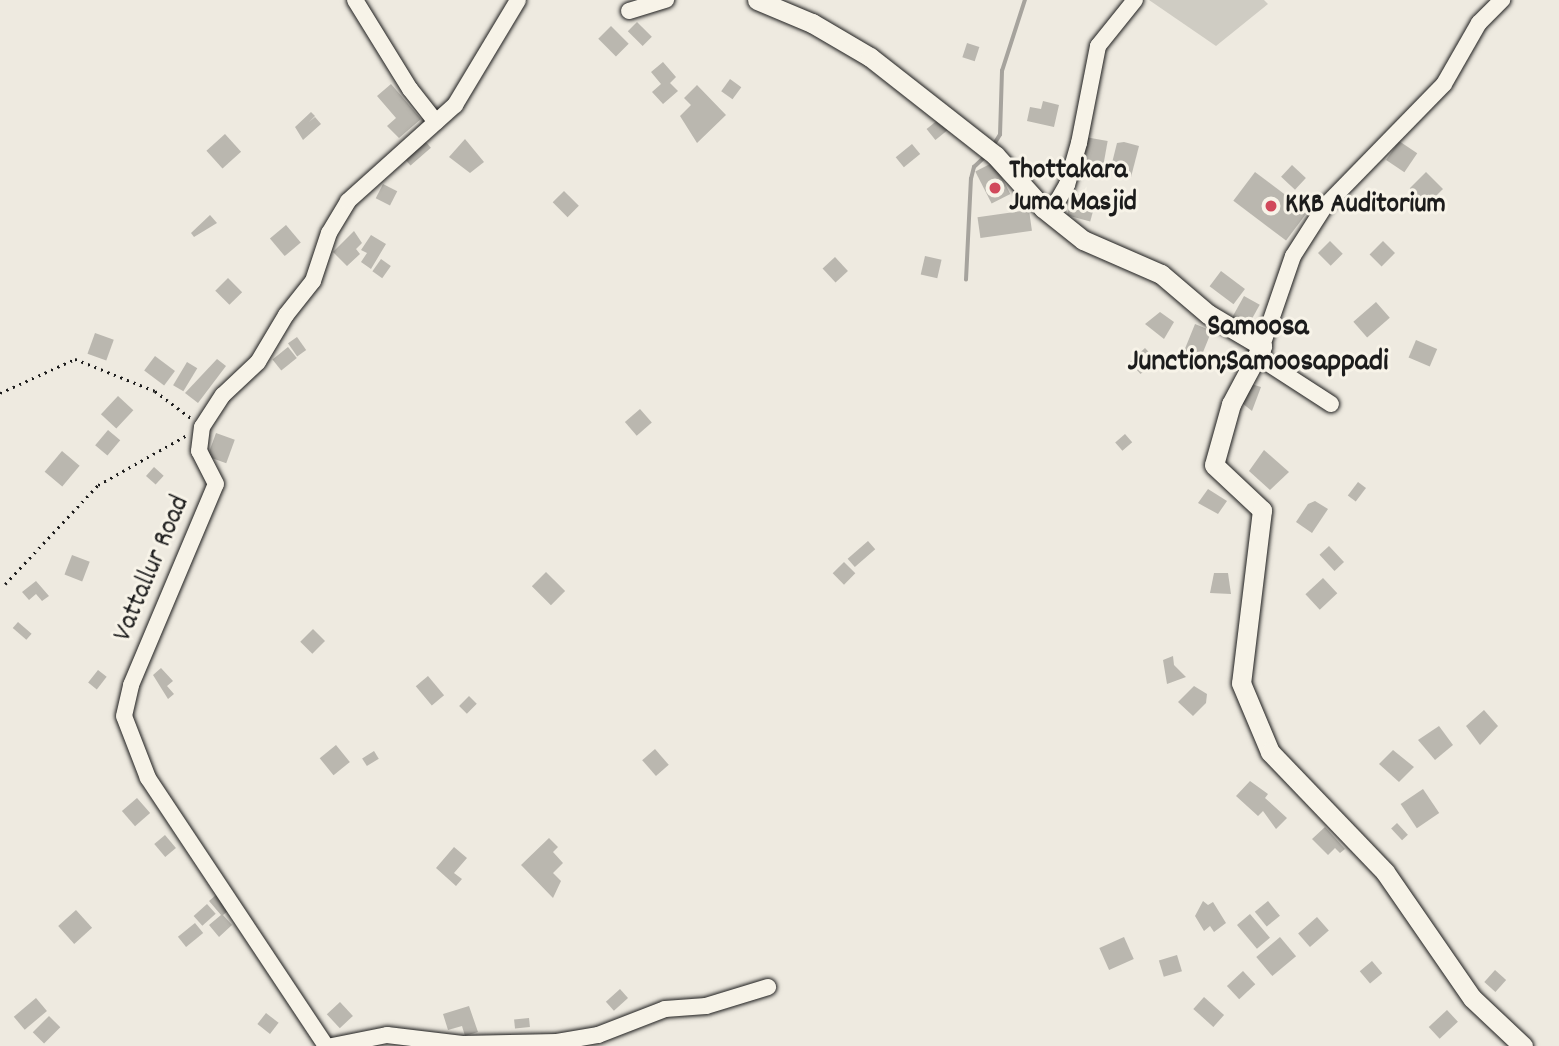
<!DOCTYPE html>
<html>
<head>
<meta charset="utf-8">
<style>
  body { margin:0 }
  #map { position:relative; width:1559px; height:1046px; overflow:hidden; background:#eeeae0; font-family:Dekko,sans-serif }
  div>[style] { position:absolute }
  .green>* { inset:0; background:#cfccc3 }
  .stream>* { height:3.5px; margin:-1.75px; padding:0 1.75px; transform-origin:1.75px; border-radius:1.75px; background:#a6a39d }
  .building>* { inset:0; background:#bab7af; transform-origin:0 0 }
  .path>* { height:2.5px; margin-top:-1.25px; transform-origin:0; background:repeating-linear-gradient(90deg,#1c1c1c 0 2px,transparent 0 7px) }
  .roads { filter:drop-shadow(0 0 2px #1c1c1c) drop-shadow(0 0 2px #1c1c1c) }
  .minor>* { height:16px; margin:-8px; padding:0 8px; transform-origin:8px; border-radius:8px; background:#f7f3e8 }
  .major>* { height:19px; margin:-9.5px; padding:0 9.5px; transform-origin:9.5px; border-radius:9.5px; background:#f7f3e8 }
  .dots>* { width:19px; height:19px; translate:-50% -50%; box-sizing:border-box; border:4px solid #f7f3e8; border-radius:50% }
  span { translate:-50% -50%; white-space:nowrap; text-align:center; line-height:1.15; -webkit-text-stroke:6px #f7f3e8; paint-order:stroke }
  .poi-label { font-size:28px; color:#1c1c1c; font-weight:700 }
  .left { translate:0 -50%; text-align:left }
  .street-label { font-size:28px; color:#1c1c1c }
  .neighbourhood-label { font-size:30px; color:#1c1c1c; font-weight:700 }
</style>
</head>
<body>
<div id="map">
  <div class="green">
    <i style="clip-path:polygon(1149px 0,1264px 0,1268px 4px,1216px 46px)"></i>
  </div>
  <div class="stream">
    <i style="left:993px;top:146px;width:13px;rotate:-58deg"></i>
    <i style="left:1000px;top:135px;width:64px;rotate:-88.2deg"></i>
    <i style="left:1002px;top:71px;width:75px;rotate:-72.1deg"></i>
    <i style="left:966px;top:280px;width:101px;rotate:-87.2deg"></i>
    <i style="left:971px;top:179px;width:12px;rotate:-76deg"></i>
    <i style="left:974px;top:167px;width:18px;rotate:-43deg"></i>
  </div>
  <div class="building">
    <i style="left:637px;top:22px;width:21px;height:13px;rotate:45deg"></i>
    <i style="left:611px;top:26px;width:25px;height:18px;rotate:45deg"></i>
    <i style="left:967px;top:43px;width:13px;height:15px;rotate:18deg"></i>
    <i style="clip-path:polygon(663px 62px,676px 77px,670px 83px,678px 91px,663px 104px,652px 92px,661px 84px,651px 72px)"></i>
    <i style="left:730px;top:79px;width:14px;height:15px;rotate:36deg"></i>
    <i style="clip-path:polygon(391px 84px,421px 119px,399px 138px,387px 126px,396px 118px,377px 96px)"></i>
    <i style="clip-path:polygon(697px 85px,726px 115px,697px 143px,680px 116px,691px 105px,684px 98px)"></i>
    <i style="clip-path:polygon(1043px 101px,1059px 105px,1054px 127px,1027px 121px,1030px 107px,1041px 109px)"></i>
    <i style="clip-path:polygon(311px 112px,315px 116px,309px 122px,315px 117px,321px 124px,303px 140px,295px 127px)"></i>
    <i style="left:939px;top:119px;width:14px;height:16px;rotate:51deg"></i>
    <i style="left:225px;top:134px;width:24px;height:25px;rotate:48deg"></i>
    <i style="left:1085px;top:137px;width:23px;height:28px;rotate:10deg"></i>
    <i style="clip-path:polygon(465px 139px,484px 162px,470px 173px,449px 157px)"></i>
    <i style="left:425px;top:141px;width:9px;height:27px;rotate:49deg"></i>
    <i style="left:1399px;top:141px;width:22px;height:23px;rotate:34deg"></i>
    <i style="clip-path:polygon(1124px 142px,1139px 146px,1131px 177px,1110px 171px,1117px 143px)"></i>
    <i style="left:912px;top:144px;width:13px;height:21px;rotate:51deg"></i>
    <i style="left:994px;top:162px;width:36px;height:21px;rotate:63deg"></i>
    <i style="left:1292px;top:165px;width:19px;height:16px;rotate:43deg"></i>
    <i style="left:1255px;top:172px;width:66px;height:36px;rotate:37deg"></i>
    <i style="left:1426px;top:172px;width:24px;height:23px;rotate:45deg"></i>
    <i style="left:383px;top:184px;width:16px;height:16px;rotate:27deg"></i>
    <i style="left:564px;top:191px;width:21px;height:16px;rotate:45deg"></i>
    <i style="left:1073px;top:193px;width:24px;height:23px;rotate:15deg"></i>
    <i style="left:1029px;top:210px;width:21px;height:52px;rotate:82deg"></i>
    <i style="clip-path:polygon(210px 215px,217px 223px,194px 237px,191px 233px)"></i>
    <i style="left:286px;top:225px;width:23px;height:21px;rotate:50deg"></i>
    <i style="clip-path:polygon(354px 231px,362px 243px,356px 249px,360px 254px,347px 266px,333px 252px)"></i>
    <i style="clip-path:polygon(371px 235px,386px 244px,371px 269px,361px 262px,367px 253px,361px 250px)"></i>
    <i style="left:1330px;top:241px;width:18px;height:17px;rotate:45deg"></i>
    <i style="left:1383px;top:241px;width:17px;height:19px;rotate:45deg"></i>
    <i style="left:925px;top:256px;width:17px;height:19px;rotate:13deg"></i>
    <i style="left:835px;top:257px;width:19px;height:17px;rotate:47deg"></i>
    <i style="left:381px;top:259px;width:12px;height:15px;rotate:35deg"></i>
    <i style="left:1221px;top:271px;width:30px;height:19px;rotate:37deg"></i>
    <i style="left:228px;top:278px;width:20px;height:18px;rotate:45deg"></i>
    <i style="left:1244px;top:296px;width:18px;height:26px;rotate:29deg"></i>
    <i style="left:1376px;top:302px;width:21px;height:30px;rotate:49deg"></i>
    <i style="clip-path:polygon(1160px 312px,1174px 322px,1164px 339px,1145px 324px)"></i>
    <i style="left:1195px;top:324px;width:18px;height:30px;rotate:22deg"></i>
    <i style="left:95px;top:333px;width:20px;height:22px;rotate:20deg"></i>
    <i style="left:297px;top:337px;width:16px;height:11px;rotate:55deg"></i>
    <i style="left:1416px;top:340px;width:23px;height:19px;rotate:23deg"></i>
    <i style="left:288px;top:347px;width:14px;height:20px;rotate:51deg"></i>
    <i style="left:1145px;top:348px;width:16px;height:21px;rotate:47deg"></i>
    <i style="left:155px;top:356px;width:25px;height:18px;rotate:37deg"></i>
    <i style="clip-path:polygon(217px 359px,226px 366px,198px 403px,185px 393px)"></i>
    <i style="left:187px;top:362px;width:12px;height:27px;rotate:31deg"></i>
    <i style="clip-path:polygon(1248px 383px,1261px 387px,1252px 411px,1242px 403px)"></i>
    <i style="left:118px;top:396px;width:21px;height:25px;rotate:43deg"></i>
    <i style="left:640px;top:409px;width:18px;height:20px;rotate:49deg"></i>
    <i style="left:108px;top:430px;width:16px;height:20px;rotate:40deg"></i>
    <i style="left:216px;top:433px;width:20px;height:25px;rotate:20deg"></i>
    <i style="left:1125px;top:434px;width:11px;height:13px;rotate:49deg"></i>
    <i style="clip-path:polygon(1264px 450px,1289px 472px,1270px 490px,1249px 471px)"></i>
    <i style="left:62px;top:451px;width:23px;height:27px;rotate:40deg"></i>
    <i style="left:154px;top:467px;width:13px;height:12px;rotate:42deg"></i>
    <i style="left:1358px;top:482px;width:10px;height:17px;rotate:37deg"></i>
    <i style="clip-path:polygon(1208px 489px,1227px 501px,1218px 514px,1198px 503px)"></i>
    <i style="clip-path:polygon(1315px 501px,1328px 509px,1312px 533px,1296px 522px,1308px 504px)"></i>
    <i style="left:868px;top:541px;width:11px;height:27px;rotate:49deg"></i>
    <i style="left:1329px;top:546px;width:22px;height:13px;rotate:47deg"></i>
    <i style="left:72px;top:555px;width:19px;height:21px;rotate:21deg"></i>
    <i style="left:844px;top:562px;width:16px;height:16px;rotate:45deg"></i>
    <i style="left:546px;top:572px;width:27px;height:20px;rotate:45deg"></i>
    <i style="clip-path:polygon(1214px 573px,1228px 573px,1231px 594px,1210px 593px)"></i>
    <i style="left:1323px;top:578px;width:21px;height:24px;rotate:47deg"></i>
    <i style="clip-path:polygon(36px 581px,49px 596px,42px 601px,36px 594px,29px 600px,22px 592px)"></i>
    <i style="left:18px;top:622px;width:18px;height:8px;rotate:41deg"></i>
    <i style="left:313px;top:629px;width:17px;height:18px;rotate:45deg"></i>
    <i style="clip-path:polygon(1173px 656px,1174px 665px,1186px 677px,1167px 684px,1163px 660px)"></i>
    <i style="clip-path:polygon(161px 668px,173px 681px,167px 686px,174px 694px,168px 699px,153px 675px)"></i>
    <i style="left:98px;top:670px;width:11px;height:16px;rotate:38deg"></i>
    <i style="left:428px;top:676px;width:25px;height:16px;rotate:50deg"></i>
    <i style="clip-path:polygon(1194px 686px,1207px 694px,1206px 703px,1193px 716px,1178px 702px)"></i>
    <i style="left:469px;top:696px;width:11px;height:14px;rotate:45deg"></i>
    <i style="clip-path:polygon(1484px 710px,1498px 726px,1480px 745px,1466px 726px)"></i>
    <i style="clip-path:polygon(1439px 726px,1453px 745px,1435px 760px,1418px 740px)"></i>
    <i style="left:336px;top:745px;width:22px;height:21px;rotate:51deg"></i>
    <i style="left:655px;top:749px;width:21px;height:17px;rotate:49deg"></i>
    <i style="clip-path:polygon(1393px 750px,1414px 767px,1399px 782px,1379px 764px)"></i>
    <i style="left:374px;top:751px;width:9px;height:14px;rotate:58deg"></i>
    <i style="clip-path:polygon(1250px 781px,1268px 794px,1265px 798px,1287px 818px,1276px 829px,1263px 811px,1258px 816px,1236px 796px)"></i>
    <i style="left:1423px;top:789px;width:29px;height:27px;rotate:56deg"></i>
    <i style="left:137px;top:798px;width:20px;height:20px;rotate:49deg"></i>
    <i style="left:1397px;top:823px;width:16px;height:8px;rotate:47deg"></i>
    <i style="clip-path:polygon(1325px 827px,1345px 849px,1340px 853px,1335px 848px,1328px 855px,1312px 839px)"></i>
    <i style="left:165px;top:835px;width:17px;height:14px;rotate:50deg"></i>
    <i style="clip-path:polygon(549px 838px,558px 847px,553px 852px,563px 863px,553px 873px,561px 881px,553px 898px,521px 865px)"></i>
    <i style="clip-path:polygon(454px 847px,467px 858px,454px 873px,462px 879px,456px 886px,436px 868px)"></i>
    <i style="clip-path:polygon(216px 895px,229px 910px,223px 915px,232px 925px,219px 937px,209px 925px,221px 915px,209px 901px)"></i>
    <i style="clip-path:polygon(1203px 901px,1208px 905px,1213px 902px,1226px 923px,1214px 932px,1210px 926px,1204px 931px,1195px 916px)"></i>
    <i style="left:1268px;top:901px;width:19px;height:17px;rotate:51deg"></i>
    <i style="left:207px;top:904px;width:13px;height:18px;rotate:48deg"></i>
    <i style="left:76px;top:910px;width:24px;height:24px;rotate:48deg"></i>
    <i style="left:1250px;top:914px;width:31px;height:17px;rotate:50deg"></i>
    <i style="left:1317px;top:917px;width:18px;height:25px;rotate:49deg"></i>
    <i style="left:195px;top:923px;width:13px;height:22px;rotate:51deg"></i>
    <i style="left:1124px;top:937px;width:24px;height:27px;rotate:66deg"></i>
    <i style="left:1280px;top:937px;width:25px;height:31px;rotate:50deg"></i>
    <i style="left:1177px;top:955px;width:17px;height:19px;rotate:73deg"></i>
    <i style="left:1372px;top:961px;width:16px;height:16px;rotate:50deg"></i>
    <i style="left:1495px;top:970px;width:15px;height:16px;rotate:42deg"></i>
    <i style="left:1243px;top:971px;width:18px;height:22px;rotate:47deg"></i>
    <i style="left:620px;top:989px;width:12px;height:19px;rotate:48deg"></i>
    <i style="left:1204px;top:997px;width:27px;height:16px;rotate:42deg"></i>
    <i style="left:36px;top:998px;width:17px;height:29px;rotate:50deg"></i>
    <i style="left:340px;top:1002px;width:19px;height:18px;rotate:47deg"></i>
    <i style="clip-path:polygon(469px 1006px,478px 1032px,465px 1036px,462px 1026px,448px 1030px,443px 1014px)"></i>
    <i style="left:1447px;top:1010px;width:16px;height:25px;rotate:47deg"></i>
    <i style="left:266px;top:1013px;width:16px;height:14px;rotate:38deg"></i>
    <i style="left:49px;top:1016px;width:16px;height:23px;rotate:45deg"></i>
    <i style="left:529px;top:1018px;width:9px;height:15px;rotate:84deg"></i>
  </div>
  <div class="path">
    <i style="left:0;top:393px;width:82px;rotate:-24.4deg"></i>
    <i style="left:75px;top:359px;width:86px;rotate:21.8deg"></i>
    <i style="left:155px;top:391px;width:45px;rotate:36.9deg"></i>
    <i style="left:5px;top:584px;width:136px;rotate:-46.8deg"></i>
    <i style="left:98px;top:485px;width:102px;rotate:-29.3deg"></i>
  </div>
  <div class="roads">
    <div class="minor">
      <i style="left:355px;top:0;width:105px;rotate:58.3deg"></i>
      <i style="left:410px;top:89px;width:42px;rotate:51.8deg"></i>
      <i style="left:629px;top:11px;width:39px;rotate:-17deg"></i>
      <i style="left:1050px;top:214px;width:34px;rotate:-60deg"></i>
      <i style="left:1067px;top:185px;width:44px;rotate:-74.1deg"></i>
      <i style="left:1079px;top:143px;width:99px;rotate:-78.9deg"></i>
      <i style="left:1098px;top:46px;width:59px;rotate:-51.2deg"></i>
      <i style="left:1331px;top:404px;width:81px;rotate:-147.1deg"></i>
      <i style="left:1263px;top:360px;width:14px;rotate:-94deg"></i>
      <i style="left:1262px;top:346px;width:95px;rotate:-71deg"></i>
      <i style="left:1293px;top:256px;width:59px;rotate:-57.4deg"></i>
      <i style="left:1325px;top:206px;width:170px;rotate:-45.7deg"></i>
      <i style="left:1444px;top:84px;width:70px;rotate:-60.2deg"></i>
      <i style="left:1479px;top:23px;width:33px;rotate:-45deg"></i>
      <i style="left:326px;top:1046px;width:322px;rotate:-123.6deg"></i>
      <i style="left:148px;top:778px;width:66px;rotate:-111.2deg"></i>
      <i style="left:124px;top:716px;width:32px;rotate:-77deg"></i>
      <i style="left:131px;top:685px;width:218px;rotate:-67.1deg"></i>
      <i style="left:216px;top:484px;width:37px;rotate:-117deg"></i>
      <i style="left:199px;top:451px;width:24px;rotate:-83deg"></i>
      <i style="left:202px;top:427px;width:38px;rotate:-57deg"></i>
      <i style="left:223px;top:395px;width:48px;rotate:-43.3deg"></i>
      <i style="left:258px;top:362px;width:55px;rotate:-59.2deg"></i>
      <i style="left:286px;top:315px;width:43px;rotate:-51.5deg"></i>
      <i style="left:313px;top:281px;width:51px;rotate:-71.6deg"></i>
      <i style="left:329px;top:233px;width:37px;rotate:-59deg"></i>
      <i style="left:348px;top:201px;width:144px;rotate:-41.9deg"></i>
      <i style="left:455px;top:105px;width:122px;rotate:-59deg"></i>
      <i style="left:332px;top:1046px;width:56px;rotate:-11.3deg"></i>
      <i style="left:387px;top:1035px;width:76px;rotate:6.8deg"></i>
      <i style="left:462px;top:1044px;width:95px;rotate:-1.2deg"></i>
      <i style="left:557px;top:1042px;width:42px;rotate:-9.7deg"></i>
      <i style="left:598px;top:1035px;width:72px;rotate:-21.2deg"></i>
      <i style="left:665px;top:1009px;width:41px;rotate:-4.2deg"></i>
      <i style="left:706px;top:1006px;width:65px;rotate:-17deg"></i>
    </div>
    <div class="major">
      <i style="left:757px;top:0;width:60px;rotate:22.7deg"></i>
      <i style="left:812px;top:23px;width:67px;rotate:30.4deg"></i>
      <i style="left:870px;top:57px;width:159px;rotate:38.1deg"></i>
      <i style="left:995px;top:155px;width:72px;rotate:47.8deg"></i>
      <i style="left:1043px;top:208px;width:51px;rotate:38.7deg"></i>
      <i style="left:1083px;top:240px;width:85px;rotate:23.6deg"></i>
      <i style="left:1161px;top:274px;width:62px;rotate:40.4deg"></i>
      <i style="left:1208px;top:314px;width:63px;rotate:30.7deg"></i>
      <i style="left:1262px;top:346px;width:66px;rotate:118.1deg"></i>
      <i style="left:1231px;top:404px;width:63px;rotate:105.6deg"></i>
      <i style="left:1214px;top:465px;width:66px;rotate:43.2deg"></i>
      <i style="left:1262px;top:510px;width:174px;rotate:96.9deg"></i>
      <i style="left:1241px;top:683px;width:75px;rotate:67.2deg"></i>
      <i style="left:1270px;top:752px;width:166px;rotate:46.2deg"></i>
      <i style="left:1385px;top:872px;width:153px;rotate:55.4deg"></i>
      <i style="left:1472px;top:998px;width:70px;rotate:43.3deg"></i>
    </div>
  </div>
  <div class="dots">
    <i style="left:995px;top:188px;background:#d1495b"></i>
    <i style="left:1271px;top:206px;background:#d1495b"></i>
  </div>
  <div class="poi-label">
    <span class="left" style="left:1009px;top:188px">Thottakara<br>Juma Masjid</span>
    <span class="left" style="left:1285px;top:206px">KKB Auditorium</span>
  </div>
  <div class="street-label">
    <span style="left:153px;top:569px;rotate:-67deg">Vattallur Road</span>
  </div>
  <div class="neighbourhood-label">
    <span style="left:1258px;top:346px">Samoosa<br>Junction;Samoosappadi</span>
  </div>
</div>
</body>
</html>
